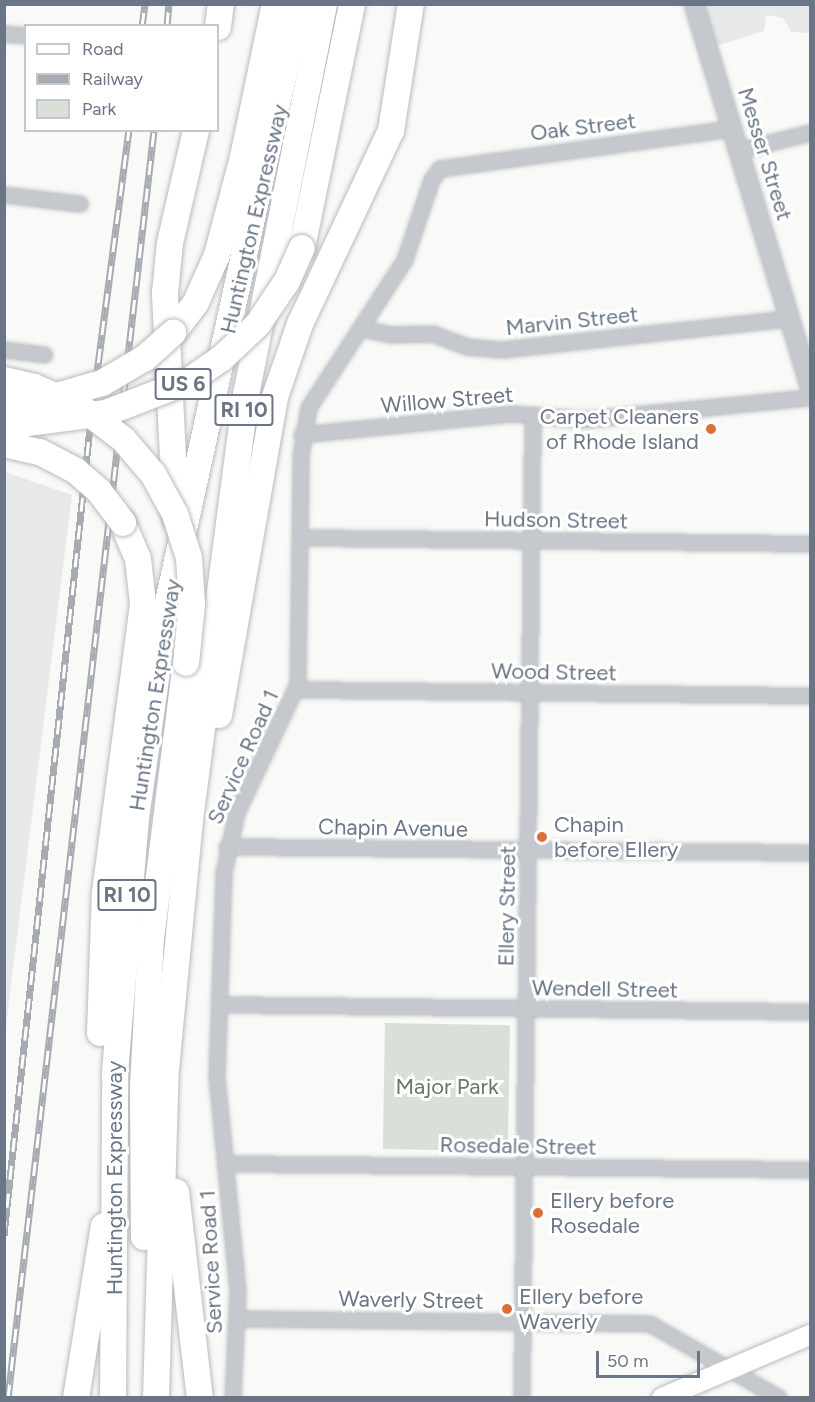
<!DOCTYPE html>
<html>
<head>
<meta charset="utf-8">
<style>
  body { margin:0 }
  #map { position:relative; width:815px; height:1402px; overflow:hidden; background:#f9f9f7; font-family:Figtree,sans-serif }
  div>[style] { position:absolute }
  .built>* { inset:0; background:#e7e8e8 }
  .green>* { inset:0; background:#dae0d8; transform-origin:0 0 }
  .roads { filter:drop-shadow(0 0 2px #b8bbc0) drop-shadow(0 0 2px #b8bbc0) }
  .minor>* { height:14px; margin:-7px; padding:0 7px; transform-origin:7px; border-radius:7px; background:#c5c8cc }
  .tertiary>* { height:18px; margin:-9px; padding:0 9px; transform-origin:9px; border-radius:9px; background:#c5c8cc }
  .secondary>* { height:20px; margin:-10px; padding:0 10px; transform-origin:10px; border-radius:10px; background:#fff }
  .motorway>* { height:26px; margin:-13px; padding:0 13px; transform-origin:13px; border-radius:13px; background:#fff }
  .rail>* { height:7px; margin-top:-3.5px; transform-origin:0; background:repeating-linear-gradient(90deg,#fff 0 14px,#a6abb1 0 28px); box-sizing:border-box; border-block:2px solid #a6abb1 }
  .bridges { filter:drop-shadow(0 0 2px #b8bbbe) drop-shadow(0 0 2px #b8bbbe) }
  .motorway-bridge>* { height:26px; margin:-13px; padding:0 13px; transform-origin:13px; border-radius:13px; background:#fff }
  .dots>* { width:16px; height:16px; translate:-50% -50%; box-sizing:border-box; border:3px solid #fff; border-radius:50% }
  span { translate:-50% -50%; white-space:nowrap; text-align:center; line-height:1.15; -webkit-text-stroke:6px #fff; paint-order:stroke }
  .shield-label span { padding:2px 4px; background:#fff; border:2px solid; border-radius:4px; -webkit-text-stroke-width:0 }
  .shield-label { font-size:21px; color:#6a7686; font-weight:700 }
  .street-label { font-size:22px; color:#6a7686 }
  .poi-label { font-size:22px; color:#6a7686 }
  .right { translate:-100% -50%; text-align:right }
  .left { translate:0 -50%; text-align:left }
  .park-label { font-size:22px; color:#667965 }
  .frame { position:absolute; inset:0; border:6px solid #6a7686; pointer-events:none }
  .legend { position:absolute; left:24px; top:24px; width:195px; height:108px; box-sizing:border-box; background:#fff; border:2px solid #c3c8cf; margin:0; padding:8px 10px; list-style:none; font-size:18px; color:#6a7686 }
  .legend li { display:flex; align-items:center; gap:12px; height:30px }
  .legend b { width:30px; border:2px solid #c3c8cf }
  .scale { position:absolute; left:596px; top:1351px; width:104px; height:27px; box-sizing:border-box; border:3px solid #6a7686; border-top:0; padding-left:8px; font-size:18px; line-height:21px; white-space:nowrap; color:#6a7686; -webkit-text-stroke:4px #fff; paint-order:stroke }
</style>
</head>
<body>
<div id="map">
  <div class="built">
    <i style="clip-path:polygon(695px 5px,810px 5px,810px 33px,791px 32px,783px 18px,766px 15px,764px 31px,710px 48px)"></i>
    <i style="clip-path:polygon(5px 472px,72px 495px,5px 1033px,4px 472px)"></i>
  </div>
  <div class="green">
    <i style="left:385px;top:1023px;width:125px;height:126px;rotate:1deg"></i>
  </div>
  <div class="roads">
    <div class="minor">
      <i style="left:4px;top:34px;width:22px;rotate:5deg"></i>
      <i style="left:739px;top:151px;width:73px;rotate:-14.2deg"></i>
      <i style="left:4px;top:195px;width:77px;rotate:6.8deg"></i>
      <i style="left:361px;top:329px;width:31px;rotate:11deg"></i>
      <i style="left:391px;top:335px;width:42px;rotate:-1.4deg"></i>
      <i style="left:433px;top:334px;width:36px;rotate:21deg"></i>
      <i style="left:467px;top:347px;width:36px;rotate:5deg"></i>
      <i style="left:503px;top:350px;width:289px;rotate:-6.2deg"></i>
      <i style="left:4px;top:350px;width:41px;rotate:7deg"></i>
      <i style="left:302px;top:435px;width:212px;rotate:-5.7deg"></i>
      <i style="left:513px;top:414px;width:71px;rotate:4.8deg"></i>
      <i style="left:584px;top:420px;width:227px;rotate:-5.6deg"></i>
      <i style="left:300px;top:538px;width:510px;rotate:0.67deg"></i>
      <i style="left:297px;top:690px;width:513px;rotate:0.67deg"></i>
      <i style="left:227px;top:847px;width:583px;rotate:0.59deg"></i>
      <i style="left:220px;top:1005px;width:590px;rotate:0.68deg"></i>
      <i style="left:226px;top:1164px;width:584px;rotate:0.59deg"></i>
      <i style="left:238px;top:1319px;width:412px;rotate:0.7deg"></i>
      <i style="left:650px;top:1324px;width:149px;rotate:29.8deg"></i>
      <i style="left:233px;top:1398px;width:107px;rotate:-87.3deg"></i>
      <i style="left:238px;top:1291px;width:216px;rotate:-95.6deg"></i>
      <i style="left:217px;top:1076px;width:203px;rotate:-88deg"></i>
      <i style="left:224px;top:873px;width:61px;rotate:-77.8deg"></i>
      <i style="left:237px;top:813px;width:143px;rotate:-64.7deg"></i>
      <i style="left:298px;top:684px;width:228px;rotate:-89.2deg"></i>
      <i style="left:301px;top:456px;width:49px;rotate:-80.5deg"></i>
      <i style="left:309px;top:408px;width:176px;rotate:-57deg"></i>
      <i style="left:405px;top:260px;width:84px;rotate:-71.4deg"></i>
      <i style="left:432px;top:180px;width:14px;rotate:-54deg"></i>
      <i style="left:440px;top:169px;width:295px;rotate:-7.8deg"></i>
      <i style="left:522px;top:1398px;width:983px;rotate:-89.36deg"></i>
    </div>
    <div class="tertiary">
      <i style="left:694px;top:4px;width:400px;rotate:73.1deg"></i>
    </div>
    <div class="secondary">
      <i style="left:662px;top:1398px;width:161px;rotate:-23.1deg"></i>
    </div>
    <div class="motorway">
      <i style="left:218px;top:27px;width:23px;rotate:-83deg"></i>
      <i style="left:302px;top:248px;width:249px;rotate:-78.4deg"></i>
      <i style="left:173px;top:333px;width:39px;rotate:-53deg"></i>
      <i style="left:196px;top:302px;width:51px;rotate:-65.9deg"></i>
      <i style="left:217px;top:255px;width:101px;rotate:-75.1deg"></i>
      <i style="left:243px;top:157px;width:156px;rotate:-78.2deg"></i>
      <i style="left:176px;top:519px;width:226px;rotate:-92.8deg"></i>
      <i style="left:165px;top:293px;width:50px;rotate:-84.3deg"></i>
      <i style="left:170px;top:243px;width:116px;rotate:-77deg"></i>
      <i style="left:219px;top:715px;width:323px;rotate:-80deg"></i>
      <i style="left:275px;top:397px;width:77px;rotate:-71.1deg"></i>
      <i style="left:300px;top:324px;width:213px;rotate:-64.8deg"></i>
      <i style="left:391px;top:131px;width:129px;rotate:-81.1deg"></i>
      <i style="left:100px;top:1033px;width:140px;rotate:-88deg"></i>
      <i style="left:105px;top:893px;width:292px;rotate:-82.5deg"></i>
      <i style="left:143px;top:603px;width:44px;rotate:-96.5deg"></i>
      <i style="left:138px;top:559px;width:39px;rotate:-113deg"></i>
      <i style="left:176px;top:1192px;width:207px;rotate:83.4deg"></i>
      <i style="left:144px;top:1237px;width:151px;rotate:-90.4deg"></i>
      <i style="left:143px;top:1086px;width:147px;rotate:-86.9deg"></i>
      <i style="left:151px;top:939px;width:278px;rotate:-82.8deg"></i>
      <i style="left:76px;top:1398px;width:174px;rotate:-80.8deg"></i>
      <i style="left:113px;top:1398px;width:325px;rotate:-89.6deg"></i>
      <i style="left:115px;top:1073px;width:256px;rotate:-85.3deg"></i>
      <i style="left:136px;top:818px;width:204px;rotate:-81.8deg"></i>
      <i style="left:165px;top:616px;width:626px;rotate:-77.65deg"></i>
      <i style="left:156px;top:1398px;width:329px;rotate:-88.3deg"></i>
      <i style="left:166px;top:1069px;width:250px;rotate:-84.5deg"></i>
      <i style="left:190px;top:820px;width:429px;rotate:-82.5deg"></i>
      <i style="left:246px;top:395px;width:399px;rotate:-78.7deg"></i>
    </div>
  </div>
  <div class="rail">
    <i style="left:142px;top:26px;width:22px;rotate:-82deg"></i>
    <i style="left:167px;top:26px;width:22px;rotate:-85deg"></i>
    <i style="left:4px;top:1235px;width:822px;rotate:-83.92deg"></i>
    <i style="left:91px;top:418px;width:290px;rotate:-82.5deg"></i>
    <i style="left:8px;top:1398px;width:1276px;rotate:-83.43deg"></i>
  </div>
  <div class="bridges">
    <div class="motorway-bridge">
      <i style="left:4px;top:380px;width:31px;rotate:13deg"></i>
      <i style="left:34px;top:387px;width:52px;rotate:23.6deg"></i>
      <i style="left:82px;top:408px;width:51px;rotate:37.1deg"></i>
      <i style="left:123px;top:439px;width:46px;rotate:49.4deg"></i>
      <i style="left:153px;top:474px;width:46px;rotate:61.2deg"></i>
      <i style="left:175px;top:514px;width:46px;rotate:72.3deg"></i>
      <i style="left:189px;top:558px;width:46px;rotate:86.3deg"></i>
      <i style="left:192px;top:604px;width:59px;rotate:95.8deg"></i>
      <i style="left:4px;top:400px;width:49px;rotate:-3.5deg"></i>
      <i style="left:53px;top:397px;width:51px;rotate:-15.9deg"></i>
      <i style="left:102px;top:383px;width:50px;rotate:-30.2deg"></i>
      <i style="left:145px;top:358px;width:38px;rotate:-42deg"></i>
      <i style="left:4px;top:426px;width:103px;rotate:-7.3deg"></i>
      <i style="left:106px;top:413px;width:89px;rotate:-21.1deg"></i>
      <i style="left:189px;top:381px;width:39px;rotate:-35deg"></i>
      <i style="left:221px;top:359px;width:51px;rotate:-43.4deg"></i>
      <i style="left:258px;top:324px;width:52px;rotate:-56deg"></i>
      <i style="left:287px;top:281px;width:36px;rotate:-66deg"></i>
      <i style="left:4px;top:444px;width:37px;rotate:13deg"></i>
      <i style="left:40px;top:452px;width:41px;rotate:27.8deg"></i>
      <i style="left:76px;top:471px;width:30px;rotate:41deg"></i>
      <i style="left:99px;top:491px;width:40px;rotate:53deg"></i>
    </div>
  </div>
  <div class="dots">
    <i style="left:711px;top:429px;background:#d97037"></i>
    <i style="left:542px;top:837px;background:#d97037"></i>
    <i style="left:538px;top:1213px;background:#d97037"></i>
    <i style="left:507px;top:1309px;background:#d97037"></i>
  </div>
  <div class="shield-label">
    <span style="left:183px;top:384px">US 6</span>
    <span style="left:244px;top:410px">RI 10</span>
    <span style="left:127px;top:895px">RI 10</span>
  </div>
  <div class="street-label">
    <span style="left:583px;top:127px;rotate:-7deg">Oak Street</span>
    <span style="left:765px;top:154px;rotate:73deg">Messer Street</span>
    <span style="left:254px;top:219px;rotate:-77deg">Huntington Expressway</span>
    <span style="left:572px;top:321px;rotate:-6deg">Marvin Street</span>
    <span style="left:447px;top:400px;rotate:-5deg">Willow Street</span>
    <span style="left:556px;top:520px;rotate:1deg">Hudson Street</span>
    <span style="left:554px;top:672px;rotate:1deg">Wood Street</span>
    <span style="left:155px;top:695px;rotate:-81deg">Huntington Expressway</span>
    <span style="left:243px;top:757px;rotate:-66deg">Service Road 1</span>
    <span style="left:393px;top:828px;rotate:1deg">Chapin Avenue</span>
    <span style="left:507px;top:906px;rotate:-89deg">Ellery Street</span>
    <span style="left:605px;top:989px;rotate:1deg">Wendell Street</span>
    <span style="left:518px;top:1146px;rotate:1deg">Rosedale Street</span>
    <span style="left:115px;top:1178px;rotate:-90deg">Huntington Expressway</span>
    <span style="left:211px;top:1262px;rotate:-93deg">Service Road 1</span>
    <span style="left:411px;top:1300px;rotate:1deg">Waverly Street</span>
  </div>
  <div class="poi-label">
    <span class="right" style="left:699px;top:429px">Carpet Cleaners<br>of Rhode Island</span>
    <span class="left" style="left:554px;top:837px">Chapin<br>before Ellery</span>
    <span class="left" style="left:550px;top:1213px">Ellery before<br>Rosedale</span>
    <span class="left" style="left:519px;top:1309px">Ellery before<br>Waverly</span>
  </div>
  <div class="park-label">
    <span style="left:447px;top:1087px">Major Park</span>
  </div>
  <div class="frame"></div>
  <ul class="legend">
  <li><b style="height:8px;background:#fff"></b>Road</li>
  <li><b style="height:8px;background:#a6abb1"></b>Railway</li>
  <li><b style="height:16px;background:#dae0d8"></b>Park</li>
  </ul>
  <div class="scale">50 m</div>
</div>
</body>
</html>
